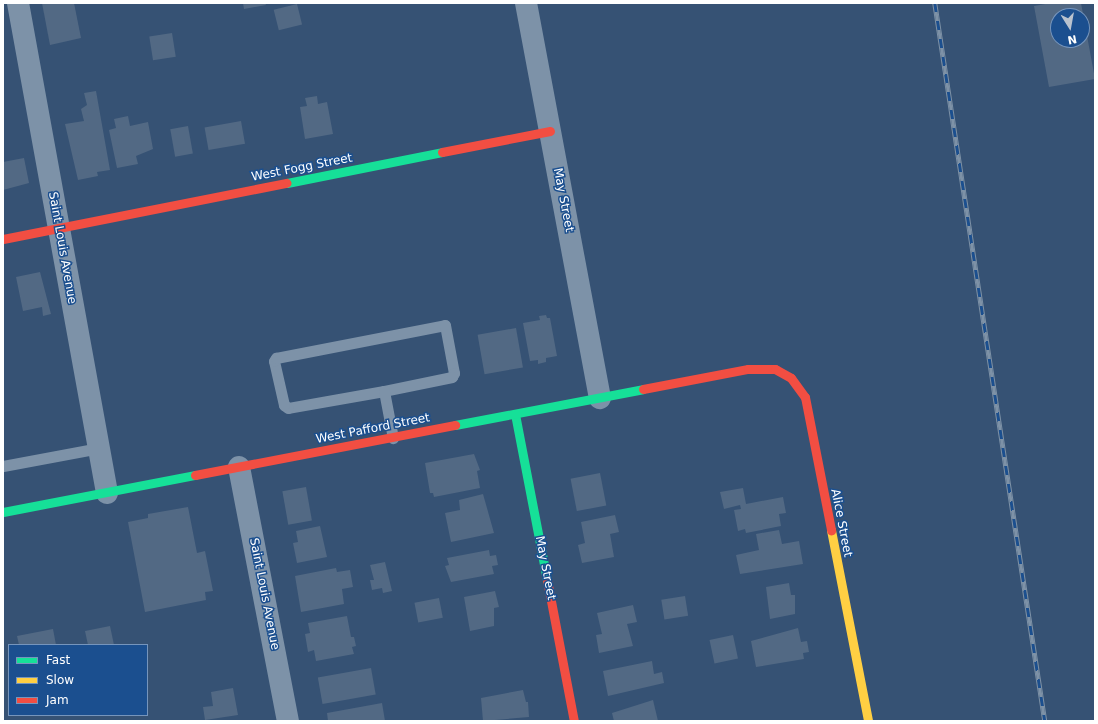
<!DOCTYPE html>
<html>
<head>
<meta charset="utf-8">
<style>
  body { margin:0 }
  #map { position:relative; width:1098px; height:724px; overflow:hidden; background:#365274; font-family:"DejaVu Sans",sans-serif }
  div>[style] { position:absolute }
  .building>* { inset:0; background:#526984; transform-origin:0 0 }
  .lane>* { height:11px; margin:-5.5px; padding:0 5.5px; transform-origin:5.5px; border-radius:5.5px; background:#7d92a8 }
  .street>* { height:22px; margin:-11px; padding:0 11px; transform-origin:11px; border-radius:11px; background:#7d92a8 }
  .fast>* { height:9px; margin:-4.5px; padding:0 4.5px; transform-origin:4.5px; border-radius:4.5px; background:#16e098 }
  .slow>* { height:9px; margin:-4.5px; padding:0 4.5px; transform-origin:4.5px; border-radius:4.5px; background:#ffcf43 }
  .jam>* { height:9px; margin:-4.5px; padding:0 4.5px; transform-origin:4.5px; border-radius:4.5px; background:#f24e42 }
  .rail>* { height:4.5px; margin-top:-2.25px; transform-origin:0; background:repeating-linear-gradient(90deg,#1b4f8f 0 9px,#7e92a7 0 18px); box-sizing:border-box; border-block:1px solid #7e92a7 }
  span { translate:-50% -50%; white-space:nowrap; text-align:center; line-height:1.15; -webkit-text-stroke:3px #1b4f8f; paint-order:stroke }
  .street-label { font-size:12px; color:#fff }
  .frame { position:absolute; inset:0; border:4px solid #fff; pointer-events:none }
  .legend { position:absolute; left:8px; top:644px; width:140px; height:72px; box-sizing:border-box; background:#1b4f8f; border:1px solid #7695bc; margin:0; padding:5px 7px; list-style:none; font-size:12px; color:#fff }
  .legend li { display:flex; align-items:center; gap:8px; height:20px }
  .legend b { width:20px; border:1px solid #7695bc }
  .north { position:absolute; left:1050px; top:8px; width:40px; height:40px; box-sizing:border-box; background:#1b4f8f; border:1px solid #7695bc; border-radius:50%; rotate:169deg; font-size:11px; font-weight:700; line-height:16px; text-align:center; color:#fff }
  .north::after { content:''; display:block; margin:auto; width:14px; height:18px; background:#b9c2ce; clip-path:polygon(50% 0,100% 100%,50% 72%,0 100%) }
</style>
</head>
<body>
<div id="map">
  <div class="building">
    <i style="clip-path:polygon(42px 3px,74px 3px,81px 38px,50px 45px)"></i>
    <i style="clip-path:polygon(243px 3px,265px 3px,266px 5px,244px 9px)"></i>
    <i style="clip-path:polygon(evenodd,1051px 3px,1081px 3px,1095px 79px,1049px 87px,1034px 6px,1051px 3px,1058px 16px,1082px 16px,1082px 40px,1058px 40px,1058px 16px)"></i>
    <i style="left:297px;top:4px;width:21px;height:24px;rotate:76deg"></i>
    <i style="left:172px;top:33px;width:24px;height:23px;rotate:81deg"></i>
    <i style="clip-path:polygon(96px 91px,110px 170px,97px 172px,98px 176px,78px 180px,65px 124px,84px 121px,81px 109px,87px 105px,84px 93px)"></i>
    <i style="clip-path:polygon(317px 96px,318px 104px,327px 102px,333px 134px,305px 139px,300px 107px,307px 106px,305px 98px)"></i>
    <i style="clip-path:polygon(128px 116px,130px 126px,148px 122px,153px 149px,136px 156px,138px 164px,117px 168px,109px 130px,116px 128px,114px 119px)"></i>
    <i style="left:241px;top:121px;width:23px;height:37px;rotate:80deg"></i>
    <i style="left:188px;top:126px;width:28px;height:18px;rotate:80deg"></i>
    <i style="clip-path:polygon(24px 158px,29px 183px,3px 190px,3px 162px)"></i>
    <i style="clip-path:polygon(40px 272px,51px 314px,43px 316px,42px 307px,23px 311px,16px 277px)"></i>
    <i style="clip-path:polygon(546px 315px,547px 318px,550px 318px,557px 356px,546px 358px,546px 362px,538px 364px,538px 360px,530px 361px,523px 323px,540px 320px,539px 316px)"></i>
    <i style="left:516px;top:328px;width:40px;height:39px;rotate:80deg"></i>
    <i style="clip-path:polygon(474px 454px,480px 470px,477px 471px,480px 488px,434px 497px,433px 493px,430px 493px,425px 463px)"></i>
    <i style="left:600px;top:473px;width:33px;height:30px;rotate:79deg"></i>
    <i style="left:306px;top:487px;width:34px;height:24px;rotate:80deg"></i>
    <i style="clip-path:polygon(743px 488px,746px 504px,783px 497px,786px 513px,779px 514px,781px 526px,746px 533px,745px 529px,738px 531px,734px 510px,741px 509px,740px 505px,724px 509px,720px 492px)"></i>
    <i style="clip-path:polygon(483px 494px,494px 533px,451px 542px,445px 513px,460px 510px,459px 500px)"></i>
    <i style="clip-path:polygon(188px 507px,197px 553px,205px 551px,213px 591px,205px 592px,206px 600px,145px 612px,128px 522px,148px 518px,148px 514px)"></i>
    <i style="clip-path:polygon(615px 515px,619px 532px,610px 534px,614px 557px,582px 563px,578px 545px,585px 543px,581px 522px)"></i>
    <i style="clip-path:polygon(320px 526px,327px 557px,297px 563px,293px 543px,298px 542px,296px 531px)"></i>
    <i style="clip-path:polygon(779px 530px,782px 544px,799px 541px,803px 564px,740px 574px,736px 555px,759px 550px,756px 534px)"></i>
    <i style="clip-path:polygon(489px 550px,490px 556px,496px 555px,498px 565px,492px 566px,494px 574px,451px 582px,445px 566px,449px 565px,447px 558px)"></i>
    <i style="clip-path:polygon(385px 562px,392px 591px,383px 593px,382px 588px,372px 590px,370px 580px,374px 580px,370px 565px)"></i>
    <i style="clip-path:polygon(336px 568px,337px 572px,350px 570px,353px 587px,342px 589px,344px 604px,301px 612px,295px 576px)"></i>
    <i style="clip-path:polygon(789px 583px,791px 595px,795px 595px,795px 614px,770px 619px,766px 587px)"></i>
    <i style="clip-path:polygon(495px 591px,499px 607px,494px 608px,494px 626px,470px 631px,464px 597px)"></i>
    <i style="left:685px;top:596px;width:20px;height:24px;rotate:81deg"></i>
    <i style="left:439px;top:598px;width:20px;height:25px;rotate:79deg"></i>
    <i style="clip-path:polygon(633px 605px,637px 622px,627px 624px,633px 646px,599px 653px,596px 635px,602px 634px,597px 613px)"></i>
    <i style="clip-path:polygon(347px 616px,351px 637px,354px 637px,356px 646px,352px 647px,354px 654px,316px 661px,314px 650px,308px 652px,305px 634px,310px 633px,308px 623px)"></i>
    <i style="clip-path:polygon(110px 626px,114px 645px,88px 645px,85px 631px)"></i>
    <i style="clip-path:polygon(798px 628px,801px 642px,807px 641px,809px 652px,803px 653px,804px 659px,756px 667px,751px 641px)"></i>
    <i style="clip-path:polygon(53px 629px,56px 645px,19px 645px,17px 636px)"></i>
    <i style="left:733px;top:635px;width:24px;height:24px;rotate:78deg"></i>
    <i style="clip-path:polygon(652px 661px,654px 674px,662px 672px,664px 683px,608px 696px,603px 671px)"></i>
    <i style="left:371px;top:668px;width:27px;height:54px;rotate:80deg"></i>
    <i style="clip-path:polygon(233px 688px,238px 715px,205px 720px,203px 707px,213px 706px,211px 692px)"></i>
    <i style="clip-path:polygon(523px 690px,526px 702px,528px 702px,529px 717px,483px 721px,481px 698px)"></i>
    <i style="clip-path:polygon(653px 700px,658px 721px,614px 721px,612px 713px)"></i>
    <i style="clip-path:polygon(382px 703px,385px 721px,328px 721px,327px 713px)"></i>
  </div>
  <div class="lane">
    <i style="left:384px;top:391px;width:97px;rotate:170deg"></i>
    <i style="left:288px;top:408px;width:5px;rotate:-143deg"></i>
    <i style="left:284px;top:405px;width:45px;rotate:-102.8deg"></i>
    <i style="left:274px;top:361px;width:4px;rotate:-56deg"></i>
    <i style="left:276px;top:358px;width:172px;rotate:-11deg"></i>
    <i style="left:445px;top:325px;width:49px;rotate:79.4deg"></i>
    <i style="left:454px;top:373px;width:4px;rotate:117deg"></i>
    <i style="left:452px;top:377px;width:69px;rotate:168.4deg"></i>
    <i style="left:384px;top:391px;width:48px;rotate:79.2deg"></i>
    <i style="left:3px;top:466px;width:98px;rotate:-10.6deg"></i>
  </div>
  <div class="street">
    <i style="left:18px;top:3px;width:498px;rotate:79.7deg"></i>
    <i style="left:526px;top:3px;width:402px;rotate:79.4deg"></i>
    <i style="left:239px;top:467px;width:259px;rotate:79.1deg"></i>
  </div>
  <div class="fast">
    <i style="left:287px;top:183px;width:158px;rotate:-11.3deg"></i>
    <i style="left:515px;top:414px;width:169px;rotate:79.1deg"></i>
    <i style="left:455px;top:425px;width:191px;rotate:-10.8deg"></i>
    <i style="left:3px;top:512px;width:196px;rotate:-10.9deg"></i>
  </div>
  <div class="slow">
    <i style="left:831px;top:530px;width:195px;rotate:79deg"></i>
  </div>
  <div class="jam">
    <i style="left:442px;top:152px;width:110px;rotate:-11deg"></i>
    <i style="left:3px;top:239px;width:289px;rotate:-11.2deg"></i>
    <i style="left:643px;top:389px;width:107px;rotate:-10.8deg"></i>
    <i style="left:748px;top:369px;width:27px"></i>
    <i style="left:775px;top:369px;width:18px;rotate:29deg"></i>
    <i style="left:791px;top:378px;width:24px;rotate:54deg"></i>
    <i style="left:805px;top:397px;width:136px;rotate:78.9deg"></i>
    <i style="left:195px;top:475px;width:265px;rotate:-10.9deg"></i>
    <i style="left:547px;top:580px;width:144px;rotate:79.2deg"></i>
  </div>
  <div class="rail">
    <i style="left:935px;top:3px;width:726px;rotate:81.29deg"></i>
  </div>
  <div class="street-label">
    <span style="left:302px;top:168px;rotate:-11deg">West Fogg Street</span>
    <span style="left:563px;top:200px;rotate:79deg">May Street</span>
    <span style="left:62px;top:248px;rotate:80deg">Saint Louis Avenue</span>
    <span style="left:373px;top:429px;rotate:-11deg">West Pafford Street</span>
    <span style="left:841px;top:523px;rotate:79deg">Alice Street</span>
    <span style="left:545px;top:568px;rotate:79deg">May Street</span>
    <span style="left:264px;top:594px;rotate:79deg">Saint Louis Avenue</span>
  </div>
  <div class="frame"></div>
  <ul class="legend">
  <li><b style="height:5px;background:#16e098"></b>Fast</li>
  <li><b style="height:5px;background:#ffcf43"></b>Slow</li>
  <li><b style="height:5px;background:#f24e42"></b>Jam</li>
  </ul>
  <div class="north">N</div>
</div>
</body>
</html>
